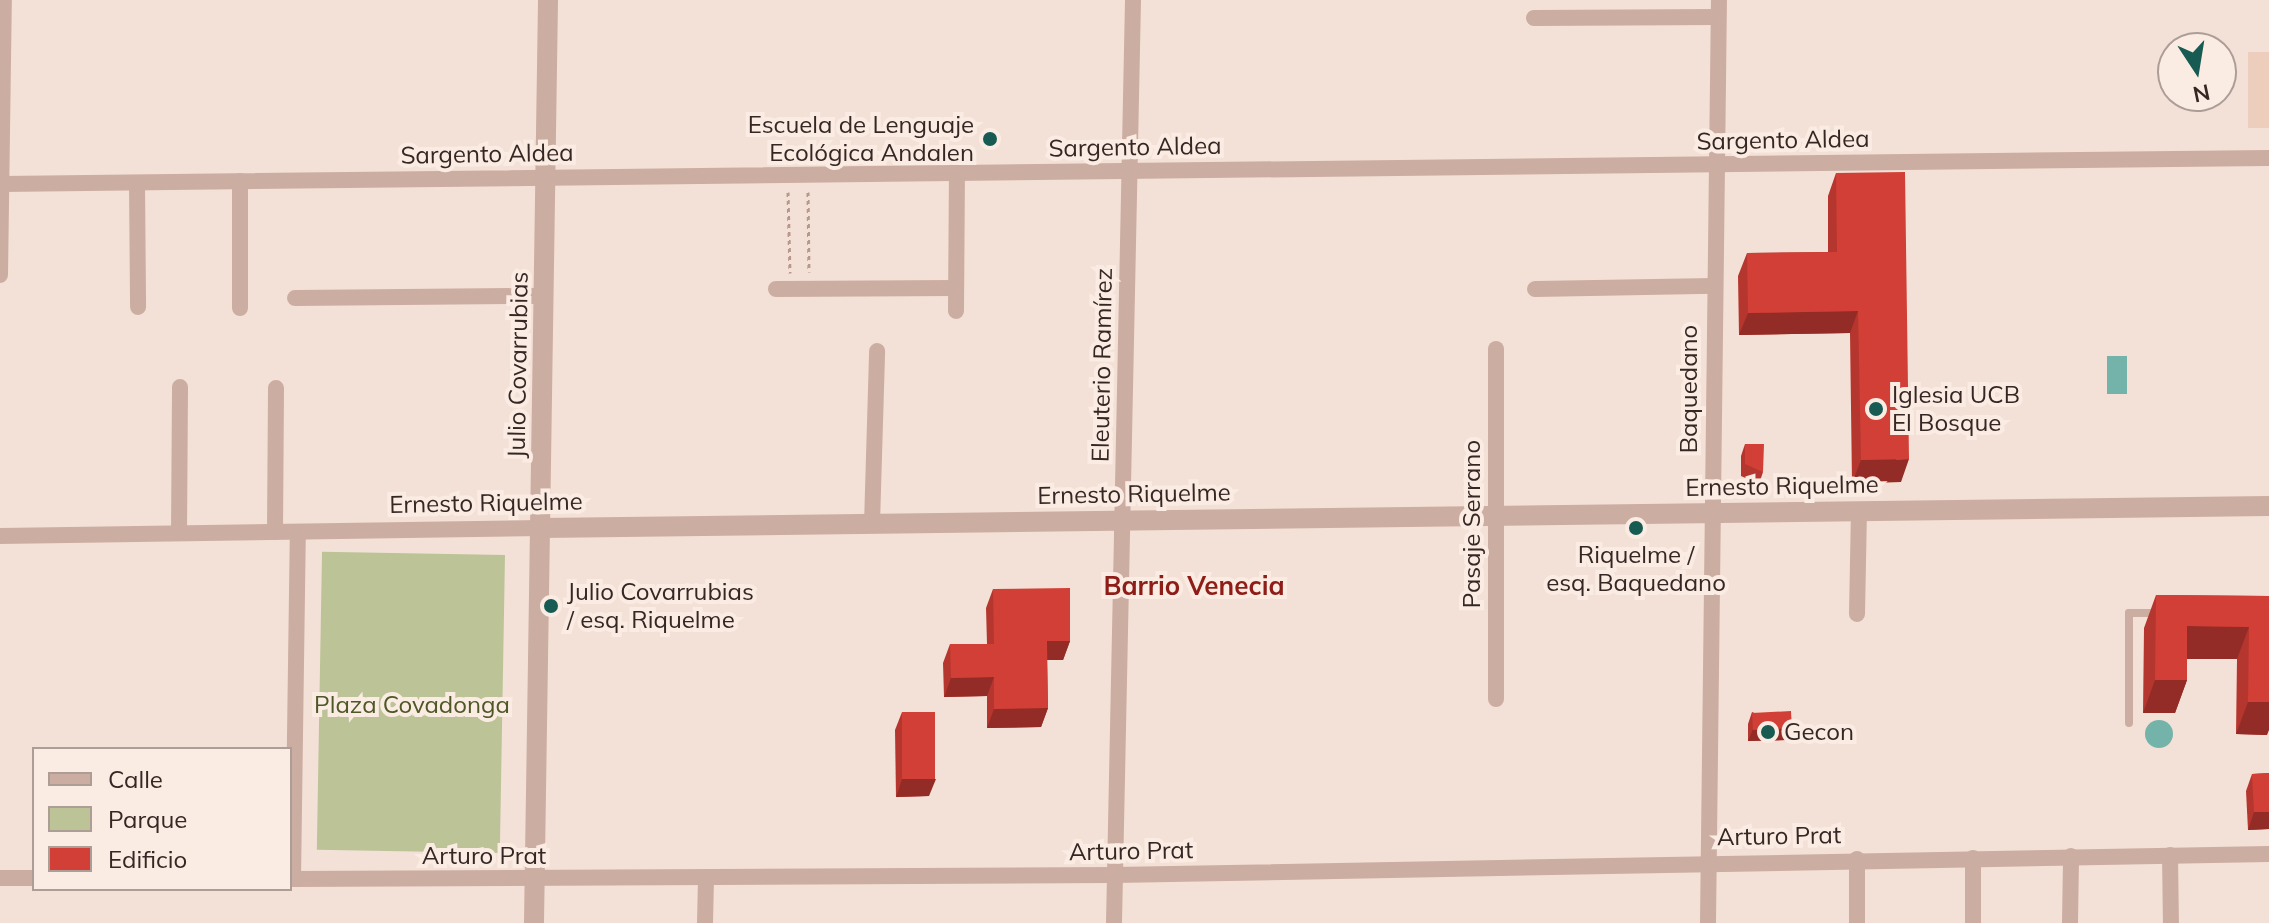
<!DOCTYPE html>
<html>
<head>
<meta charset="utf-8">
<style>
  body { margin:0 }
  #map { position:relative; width:2269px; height:923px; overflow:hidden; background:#f3e1d7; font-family:Mulish,sans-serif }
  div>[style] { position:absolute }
  .green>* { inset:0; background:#bcc396; transform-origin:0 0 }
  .plaza>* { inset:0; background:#edcebc; transform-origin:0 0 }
  .water>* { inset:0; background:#73b3aa; transform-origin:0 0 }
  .round { border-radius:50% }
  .path>* { height:3px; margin-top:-1.5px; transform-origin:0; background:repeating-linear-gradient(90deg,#b8978c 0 4px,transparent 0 8px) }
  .service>* { height:8px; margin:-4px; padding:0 4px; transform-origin:4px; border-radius:4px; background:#ccada2 }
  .minor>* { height:16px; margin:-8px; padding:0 8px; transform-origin:8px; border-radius:8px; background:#ccada2 }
  .tertiary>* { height:20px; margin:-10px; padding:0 10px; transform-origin:10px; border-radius:10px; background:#ccada2 }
  .wall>* { inset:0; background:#b5362e }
  .shaded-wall>* { inset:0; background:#932c26 }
  .building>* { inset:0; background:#d23f36; transform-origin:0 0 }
  .dots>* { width:22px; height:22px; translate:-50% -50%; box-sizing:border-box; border:4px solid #fbece3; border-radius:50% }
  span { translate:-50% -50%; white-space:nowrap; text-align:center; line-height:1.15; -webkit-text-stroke:8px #fbece3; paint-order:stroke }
  .poi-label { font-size:24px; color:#362725 }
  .right { translate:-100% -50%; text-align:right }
  .left { translate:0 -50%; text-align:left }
  .street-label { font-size:24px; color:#362725 }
  .park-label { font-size:24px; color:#4e5726 }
  .neighbourhood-label { font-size:26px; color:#8d1d16; font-weight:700 }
  .legend { position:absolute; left:32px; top:747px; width:260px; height:144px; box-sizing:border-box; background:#fbece3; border:2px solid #ac9d97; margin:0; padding:10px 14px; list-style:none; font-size:24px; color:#362725 }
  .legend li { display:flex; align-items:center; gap:16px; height:40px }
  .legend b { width:40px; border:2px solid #ac9d97 }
  .north { position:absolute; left:2157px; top:32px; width:80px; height:80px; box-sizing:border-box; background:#fbece3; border:2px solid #ac9d97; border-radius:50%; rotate:168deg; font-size:22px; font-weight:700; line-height:32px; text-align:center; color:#362725 }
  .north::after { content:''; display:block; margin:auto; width:28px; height:36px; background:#175b53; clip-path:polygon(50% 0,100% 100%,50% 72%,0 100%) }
</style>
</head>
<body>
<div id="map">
  <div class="green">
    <i style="left:505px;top:555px;width:298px;height:183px;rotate:91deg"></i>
  </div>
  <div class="plaza">
    <i style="left:2248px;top:52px;width:21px;height:76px"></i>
  </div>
  <div class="water">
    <i style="left:2107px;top:356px;width:20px;height:38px"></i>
    <i class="round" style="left:2145px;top:720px;width:28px;height:28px"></i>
  </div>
  <div class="path">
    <i style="left:788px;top:192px;width:81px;rotate:88.6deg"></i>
    <i style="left:808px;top:192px;width:80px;rotate:89.3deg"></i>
  </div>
  <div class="service">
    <i style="left:2129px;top:723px;width:110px;rotate:-90deg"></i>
    <i style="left:2129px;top:613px;width:29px"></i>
  </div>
  <div class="minor">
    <i style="left:1534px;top:18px;width:184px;rotate:-0.3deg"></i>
    <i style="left:240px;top:181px;width:127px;rotate:90deg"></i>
    <i style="left:137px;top:183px;width:124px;rotate:89.5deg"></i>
    <i style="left:2px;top:184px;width:2267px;rotate:-0.66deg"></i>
    <i style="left:0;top:275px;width:275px;rotate:-89.2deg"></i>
    <i style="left:776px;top:289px;width:180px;rotate:-0.3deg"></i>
    <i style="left:1535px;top:289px;width:179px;rotate:-1deg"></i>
    <i style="left:295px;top:298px;width:250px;rotate:-0.5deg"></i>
    <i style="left:956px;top:311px;width:138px;rotate:-89.6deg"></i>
    <i style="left:1496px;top:349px;width:350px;rotate:90deg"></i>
    <i style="left:872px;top:524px;width:173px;rotate:-88.3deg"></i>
    <i style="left:275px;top:532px;width:144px;rotate:-89.6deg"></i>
    <i style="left:179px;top:533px;width:146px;rotate:-89.6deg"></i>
    <i style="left:0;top:536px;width:542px;rotate:-0.85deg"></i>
    <i style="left:1857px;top:614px;width:104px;rotate:-88.9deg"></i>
    <i style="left:2170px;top:855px;width:68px;rotate:89.2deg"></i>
    <i style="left:1857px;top:859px;width:64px;rotate:90deg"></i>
    <i style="left:0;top:878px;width:34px"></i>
    <i style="left:290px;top:879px;width:824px;rotate:-0.28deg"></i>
    <i style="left:1114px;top:875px;width:1155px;rotate:-1.04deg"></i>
    <i style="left:293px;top:879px;width:347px;rotate:-89.2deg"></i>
    <i style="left:705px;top:923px;width:44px;rotate:-88.7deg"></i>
    <i style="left:1114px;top:923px;width:923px;rotate:-88.82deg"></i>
    <i style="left:1708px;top:923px;width:923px;rotate:-89.32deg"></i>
    <i style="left:1973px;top:923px;width:65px;rotate:-90deg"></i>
    <i style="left:2070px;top:923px;width:67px;rotate:-89.1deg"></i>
  </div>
  <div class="tertiary">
    <i style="left:542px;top:528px;width:1727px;rotate:-0.73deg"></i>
    <i style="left:534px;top:923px;width:923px;rotate:-89.13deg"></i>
  </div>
  <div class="wall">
    <i style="clip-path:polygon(1836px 173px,1901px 482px,1852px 483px,1850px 333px,1739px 335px,1738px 276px,1747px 253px,1828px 252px,1828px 196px)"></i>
    <i style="clip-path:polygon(1745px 444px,1763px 472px,1759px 484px,1741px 476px,1741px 456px)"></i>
    <i style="clip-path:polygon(993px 589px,1070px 641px,1063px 660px,1047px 660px,1048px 708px,1041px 727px,987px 728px,987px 696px,944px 697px,943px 663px,950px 644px,987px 644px,986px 608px)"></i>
    <i style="clip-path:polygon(2156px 595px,2269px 596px,2267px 735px,2236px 734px,2237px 659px,2187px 659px,2187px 680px,2175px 713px,2143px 713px,2144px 628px)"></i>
    <i style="clip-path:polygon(902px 712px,929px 796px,896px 797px,895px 730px)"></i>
    <i style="clip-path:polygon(1752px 712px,1792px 728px,1787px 740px,1748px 741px,1748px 724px)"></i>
    <i style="clip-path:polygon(2269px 773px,2269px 829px,2248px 830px,2246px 791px,2252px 774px)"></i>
  </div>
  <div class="shaded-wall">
    <i style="clip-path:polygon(1858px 311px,1850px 333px,1739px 335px,1748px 313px)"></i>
    <i style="clip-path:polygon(1909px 459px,1901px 482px,1852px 483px,1861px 460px)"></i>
    <i style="clip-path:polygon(2187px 626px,2249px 627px,2237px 659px,2175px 659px)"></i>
    <i style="clip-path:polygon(1047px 641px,1070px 641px,1063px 660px,1040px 660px)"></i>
    <i style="clip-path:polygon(994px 677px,987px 696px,944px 697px,951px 678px)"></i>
    <i style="clip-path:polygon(2155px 680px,2187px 680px,2175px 713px,2143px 713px)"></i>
    <i style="clip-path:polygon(2248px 702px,2269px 702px,2269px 730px,2267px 735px,2236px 734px)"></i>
    <i style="clip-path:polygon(1048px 708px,1041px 727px,987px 728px,994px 709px)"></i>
    <i style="clip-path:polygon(1792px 728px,1787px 740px,1748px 741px,1753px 729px)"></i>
    <i style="clip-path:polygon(902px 779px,936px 779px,929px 796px,896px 797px)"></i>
    <i style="clip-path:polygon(2254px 812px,2269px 812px,2269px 829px,2248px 830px)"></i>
  </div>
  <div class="building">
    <i style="clip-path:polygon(1905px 172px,1909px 459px,1861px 460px,1858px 311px,1748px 313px,1747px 253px,1837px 252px,1836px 173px)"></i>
    <i style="clip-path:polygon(1745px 444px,1764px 444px,1763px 472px,1745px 464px)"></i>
    <i style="clip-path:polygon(1070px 588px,1070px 641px,1047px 641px,1048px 708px,994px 709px,994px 677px,951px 678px,950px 644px,994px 644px,993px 589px)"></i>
    <i style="clip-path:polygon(2156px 595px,2269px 596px,2269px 702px,2248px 702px,2249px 627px,2187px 626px,2187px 680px,2155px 680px)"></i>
    <i style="left:1791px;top:711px;width:17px;height:39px;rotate:87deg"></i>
    <i style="left:902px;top:712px;width:33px;height:67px"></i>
    <i style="clip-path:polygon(2269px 773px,2269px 812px,2254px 812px,2252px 774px)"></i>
  </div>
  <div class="dots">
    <i style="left:990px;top:139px;background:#175b53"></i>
    <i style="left:1876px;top:409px;background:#175b53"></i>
    <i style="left:1636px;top:528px;background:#175b53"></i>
    <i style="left:551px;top:606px;background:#175b53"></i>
    <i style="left:1768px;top:732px;background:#175b53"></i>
  </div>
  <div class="poi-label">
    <span class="right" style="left:974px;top:139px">Escuela de Lenguaje<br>Ecológica Andalen</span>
    <span class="left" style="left:1892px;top:409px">Iglesia UCB<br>El Bosque</span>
    <span style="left:1636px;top:569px">Riquelme /<br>esq. Baquedano</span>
    <span class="left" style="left:567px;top:606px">Julio Covarrubias<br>/ esq. Riquelme</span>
    <span class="left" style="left:1784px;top:732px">Gecon</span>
  </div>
  <div class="street-label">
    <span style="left:1783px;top:140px;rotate:-1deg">Sargento Aldea</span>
    <span style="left:1135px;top:147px;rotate:-1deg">Sargento Aldea</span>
    <span style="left:487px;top:154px;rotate:-1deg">Sargento Aldea</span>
    <span style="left:518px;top:365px;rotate:-89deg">Julio Covarrubias</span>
    <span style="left:1102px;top:365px;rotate:-89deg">Eleuterio Ramírez</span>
    <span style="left:1689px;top:389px;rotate:-90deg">Baquedano</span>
    <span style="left:1782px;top:486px;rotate:-1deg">Ernesto Riquelme</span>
    <span style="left:1134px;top:494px;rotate:-1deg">Ernesto Riquelme</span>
    <span style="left:486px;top:503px;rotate:-1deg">Ernesto Riquelme</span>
    <span style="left:1472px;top:524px;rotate:-90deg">Pasaje Serrano</span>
    <span style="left:1779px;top:836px;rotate:-1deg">Arturo Prat</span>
    <span style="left:1131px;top:851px;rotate:-1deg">Arturo Prat</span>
    <span style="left:484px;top:856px">Arturo Prat</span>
  </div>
  <div class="park-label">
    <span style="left:412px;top:705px">Plaza Covadonga</span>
  </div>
  <div class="neighbourhood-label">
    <span style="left:1194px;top:586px">Barrio Venecia</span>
  </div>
  <ul class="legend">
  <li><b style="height:10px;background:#ccada2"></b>Calle</li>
  <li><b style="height:22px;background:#bcc396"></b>Parque</li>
  <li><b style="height:22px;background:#d23f36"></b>Edificio</li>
  </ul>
  <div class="north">N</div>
</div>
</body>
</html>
